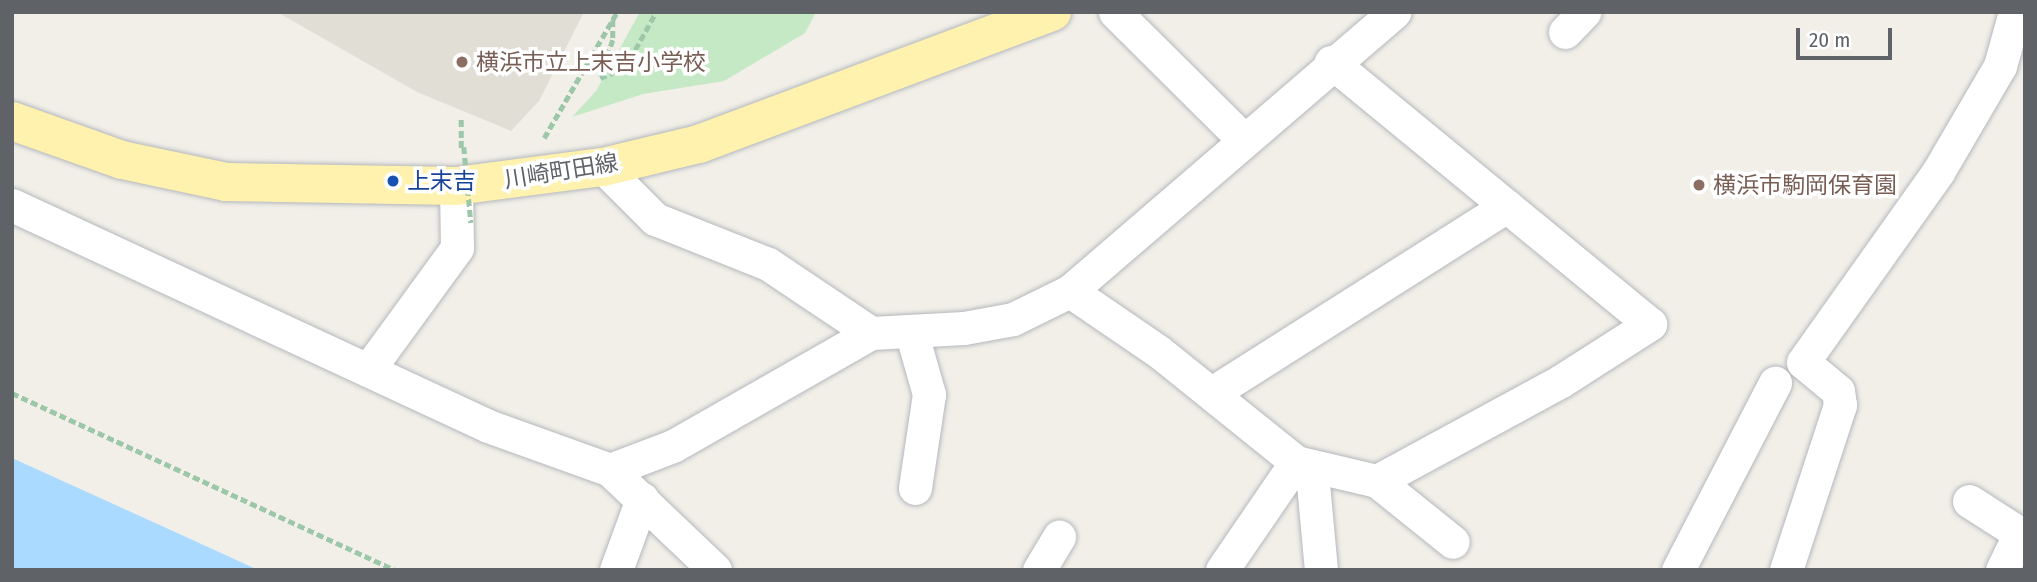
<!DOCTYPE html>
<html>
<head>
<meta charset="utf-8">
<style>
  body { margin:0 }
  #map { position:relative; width:2037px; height:582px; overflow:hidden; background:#f1efe8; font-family:"Fira Sans Condensed","Noto Sans JP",sans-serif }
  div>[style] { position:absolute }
  .education>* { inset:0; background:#e1ded6 }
  .green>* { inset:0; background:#c5e8c5 }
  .water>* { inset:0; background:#aadaff }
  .path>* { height:4.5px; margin-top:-2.25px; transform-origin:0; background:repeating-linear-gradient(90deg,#9cc7a9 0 7px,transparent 0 10.5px) }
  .roads { filter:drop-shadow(0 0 2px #b5b8bc) drop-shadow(0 0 2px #b5b8bc) }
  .minor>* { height:33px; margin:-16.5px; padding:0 16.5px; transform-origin:16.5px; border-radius:16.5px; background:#fff }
  .major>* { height:38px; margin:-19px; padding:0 19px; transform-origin:19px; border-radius:19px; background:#fff2af }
  .path-bridge>* { height:4.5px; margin-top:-2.25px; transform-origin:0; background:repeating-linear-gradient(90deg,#9cc7a9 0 7px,transparent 0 10.5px) }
  .dots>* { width:19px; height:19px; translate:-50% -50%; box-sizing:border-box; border:4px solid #fff; border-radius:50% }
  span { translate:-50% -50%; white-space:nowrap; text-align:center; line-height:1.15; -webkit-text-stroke:7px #fff; paint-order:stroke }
  .education-label { font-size:23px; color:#785e54 }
  .left { translate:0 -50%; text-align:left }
  .street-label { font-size:23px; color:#5f6368 }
  .transit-label { font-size:23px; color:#164399 }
  .frame { position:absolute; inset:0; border:14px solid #5f6368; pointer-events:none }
  .scale { position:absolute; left:1796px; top:28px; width:96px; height:32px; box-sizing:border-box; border:4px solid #5f6368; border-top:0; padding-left:9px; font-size:21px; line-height:24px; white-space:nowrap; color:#5f6368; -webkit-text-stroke:5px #fff; paint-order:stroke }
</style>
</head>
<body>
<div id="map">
  <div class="education">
    <i style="clip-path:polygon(277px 12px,584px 12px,539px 101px,511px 131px,417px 92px)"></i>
  </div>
  <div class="green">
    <i style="clip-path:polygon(640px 12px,816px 12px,805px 33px,724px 81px,643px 94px,572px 117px,596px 91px)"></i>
  </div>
  <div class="water">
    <i style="clip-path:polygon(12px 458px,175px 532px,258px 570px,12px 570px)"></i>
  </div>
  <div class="path">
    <i style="left:613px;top:20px;width:20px;rotate:90deg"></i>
    <i style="left:613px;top:40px;width:40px;rotate:108.9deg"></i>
    <i style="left:600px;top:78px;width:27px;rotate:-22deg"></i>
    <i style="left:625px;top:68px;width:64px;rotate:-61deg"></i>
    <i style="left:544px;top:138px;width:146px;rotate:-59.9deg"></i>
    <i style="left:461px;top:148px;width:31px;rotate:-90deg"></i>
    <i style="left:12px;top:393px;width:422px;rotate:24.8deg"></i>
  </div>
  <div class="roads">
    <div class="minor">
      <i style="left:1115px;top:12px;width:180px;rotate:44.8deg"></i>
      <i style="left:1565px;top:32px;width:28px;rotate:-46deg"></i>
      <i style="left:603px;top:167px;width:74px;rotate:45deg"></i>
      <i style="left:655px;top:219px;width:122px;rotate:21.7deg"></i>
      <i style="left:768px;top:264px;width:124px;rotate:33.8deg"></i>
      <i style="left:12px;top:205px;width:525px;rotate:24.9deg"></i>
      <i style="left:488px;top:426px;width:130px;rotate:19.8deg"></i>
      <i style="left:610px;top:470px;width:67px;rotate:-20.9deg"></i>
      <i style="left:673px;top:446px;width:228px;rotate:-29.7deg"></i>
      <i style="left:871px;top:333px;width:93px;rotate:-3.1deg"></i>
      <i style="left:964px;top:328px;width:50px;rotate:-10.4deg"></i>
      <i style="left:1013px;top:319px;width:64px;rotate:-26.2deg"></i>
      <i style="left:1070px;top:291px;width:428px;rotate:-40.7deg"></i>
      <i style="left:1070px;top:291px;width:107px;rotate:34.3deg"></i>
      <i style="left:1158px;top:351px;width:177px;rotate:38.8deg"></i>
      <i style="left:1296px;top:462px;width:83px;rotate:13.2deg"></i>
      <i style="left:1377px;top:481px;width:209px;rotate:-28.5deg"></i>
      <i style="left:1561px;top:381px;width:106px;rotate:-32.6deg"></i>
      <i style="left:1650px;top:324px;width:413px;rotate:-140.6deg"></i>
      <i style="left:911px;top:331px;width:66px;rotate:74.1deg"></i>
      <i style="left:929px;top:394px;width:95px;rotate:98.5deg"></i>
      <i style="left:368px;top:370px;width:151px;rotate:-53.9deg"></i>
      <i style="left:457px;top:248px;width:62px;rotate:-90.9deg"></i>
      <i style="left:1212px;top:393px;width:349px;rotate:-32.4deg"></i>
      <i style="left:610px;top:470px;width:145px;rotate:43.6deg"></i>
      <i style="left:1377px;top:481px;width:97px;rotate:38.8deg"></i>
      <i style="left:1969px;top:501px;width:67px;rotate:32.7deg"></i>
      <i style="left:616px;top:570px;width:76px;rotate:-69.9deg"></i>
      <i style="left:1039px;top:570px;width:39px;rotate:-59deg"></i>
      <i style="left:1222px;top:570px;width:131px;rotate:-55.6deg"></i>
      <i style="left:1296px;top:462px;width:28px;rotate:52deg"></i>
      <i style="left:1313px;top:484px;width:86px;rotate:84.7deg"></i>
      <i style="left:1678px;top:570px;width:211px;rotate:-62.6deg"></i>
      <i style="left:1786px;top:570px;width:174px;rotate:-71.9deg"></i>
      <i style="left:1840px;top:405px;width:14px;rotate:-98deg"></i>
      <i style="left:1838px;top:391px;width:45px;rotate:-140.4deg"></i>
      <i style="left:1803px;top:362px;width:233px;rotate:-54.6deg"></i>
      <i style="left:1938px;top:172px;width:123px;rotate:-59.7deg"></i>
      <i style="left:2000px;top:66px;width:56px;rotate:-74.5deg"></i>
      <i style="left:2002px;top:570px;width:41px;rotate:-64.1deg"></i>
    </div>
    <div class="major">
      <i style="left:12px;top:121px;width:117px;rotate:19.5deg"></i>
      <i style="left:122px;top:160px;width:106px;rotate:11.9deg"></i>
      <i style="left:226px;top:182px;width:230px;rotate:1deg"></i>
      <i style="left:456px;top:186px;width:148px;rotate:-7.4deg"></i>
      <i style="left:603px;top:167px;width:99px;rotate:-13.5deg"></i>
      <i style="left:699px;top:144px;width:377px;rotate:-20.5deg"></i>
    </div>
  </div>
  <div class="path-bridge">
    <i style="left:464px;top:147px;width:76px;rotate:84.7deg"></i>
  </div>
  <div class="dots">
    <i style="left:462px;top:62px;background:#8d6e63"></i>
    <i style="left:393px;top:181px;background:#1a4fb4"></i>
    <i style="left:1699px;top:185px;background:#8d6e63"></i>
  </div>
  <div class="education-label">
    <span class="left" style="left:476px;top:62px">横浜市立上末吉小学校</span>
    <span class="left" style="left:1713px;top:185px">横浜市駒岡保育園</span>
  </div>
  <div class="street-label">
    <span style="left:561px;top:171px;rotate:-9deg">川崎町田線</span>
  </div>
  <div class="transit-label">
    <span class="left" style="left:407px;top:181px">上末吉</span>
  </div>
  <div class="frame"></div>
  <div class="scale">20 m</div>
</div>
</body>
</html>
